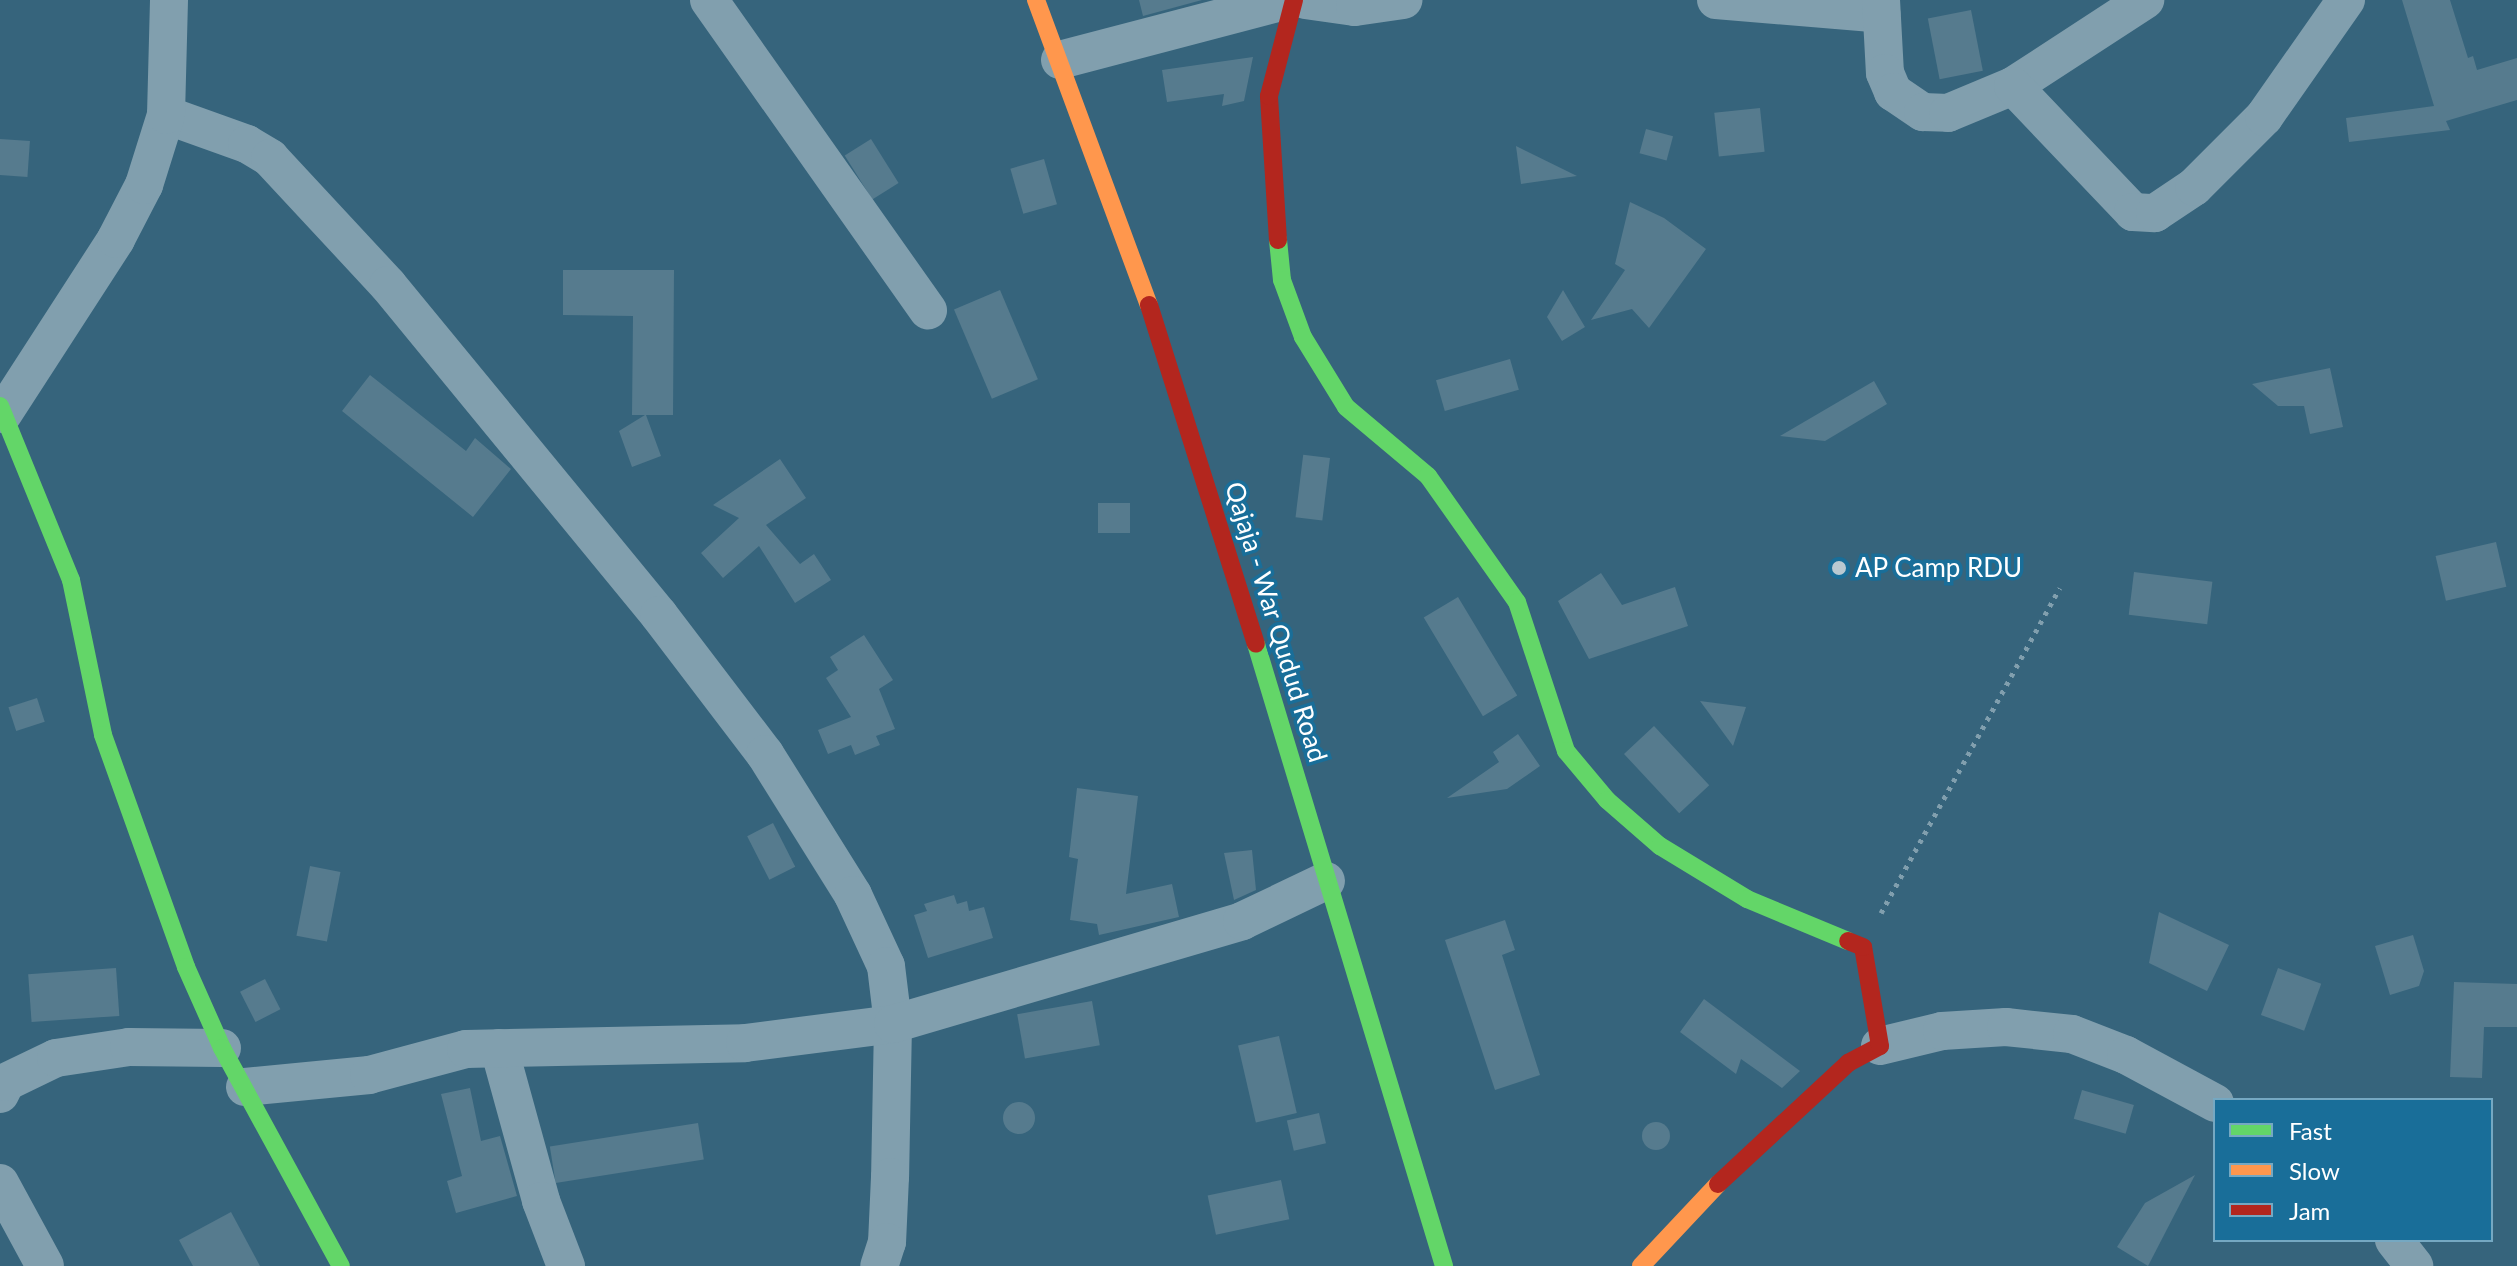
<!DOCTYPE html>
<html>
<head>
<meta charset="utf-8">
<style>
  body { margin:0 }
  #map { position:relative; width:2517px; height:1266px; overflow:hidden; background:#36647c; font-family:Lato,sans-serif }
  div>[style] { position:absolute }
  .building>* { inset:0; background:#567b8e; transform-origin:0 0 }
  .round { border-radius:50% }
  .path>* { height:5px; margin-top:-2.5px; transform-origin:0; background:repeating-linear-gradient(90deg,#819fae 0 4px,transparent 0 10px) }
  .street>* { height:38px; margin:-19px; padding:0 19px; transform-origin:19px; border-radius:19px; background:#819fae }
  .fast>* { height:18px; margin:-9px; padding:0 9px; transform-origin:9px; border-radius:9px; background:#63d668 }
  .slow>* { height:18px; margin:-9px; padding:0 9px; transform-origin:9px; border-radius:9px; background:#ff974d }
  .jam>* { height:18px; margin:-9px; padding:0 9px; transform-origin:9px; border-radius:9px; background:#b3261e }
  .dots>* { width:22px; height:22px; translate:-50% -50%; box-sizing:border-box; border:4px solid #196e99; border-radius:50% }
  span { translate:-50% -50%; white-space:nowrap; text-align:center; line-height:1.15; -webkit-text-stroke:7px #196e99; paint-order:stroke }
  .poi-label { font-size:26px; color:#fff }
  .left { translate:0 -50%; text-align:left }
  .street-label { font-size:26px; color:#fff }
  .legend { position:absolute; left:2213px; top:1098px; width:280px; height:144px; box-sizing:border-box; background:#196e99; border:2px solid #75a8c2; margin:0; padding:10px 14px; list-style:none; font-size:24px; color:#fff }
  .legend li { display:flex; align-items:center; gap:16px; height:40px }
  .legend b { width:40px; border:2px solid #75a8c2 }
</style>
</head>
<body>
<div id="map">
  <div class="building">
    <i style="clip-path:polygon(1139px 0,1202px 0,1143px 16px)"></i>
    <i style="clip-path:polygon(2402px 0,2450px 0,2468px 58px,2473px 56px,2477px 70px,2517px 58px,2517px 100px,2446px 121px,2450px 130px,2349px 142px,2346px 118px,2434px 106px)"></i>
    <i style="left:1971px;top:10px;width:62px;height:44px;rotate:79deg"></i>
    <i style="clip-path:polygon(1253px 57px,1244px 101px,1222px 106px,1224px 94px,1167px 102px,1162px 70px)"></i>
    <i style="left:1760px;top:108px;width:44px;height:46px;rotate:84deg"></i>
    <i style="left:1646px;top:129px;width:28px;height:25px;rotate:15deg"></i>
    <i style="left:0;top:139px;width:30px;height:36px;rotate:4deg"></i>
    <i style="left:871px;top:139px;width:52px;height:31px;rotate:58deg"></i>
    <i style="clip-path:polygon(1516px 146px,1577px 176px,1521px 184px)"></i>
    <i style="left:1044px;top:159px;width:47px;height:35px;rotate:74deg"></i>
    <i style="clip-path:polygon(1630px 202px,1664px 218px,1706px 249px,1649px 328px,1632px 309px,1591px 320px,1625px 270px,1615px 264px)"></i>
    <i style="clip-path:polygon(563px 270px,674px 270px,673px 415px,646px 415px,661px 456px,632px 467px,619px 431px,645px 415px,632px 415px,633px 316px,563px 315px)"></i>
    <i style="left:1000px;top:290px;width:97px;height:50px;rotate:67deg"></i>
    <i style="clip-path:polygon(1563px 290px,1585px 327px,1562px 341px,1547px 317px)"></i>
    <i style="left:1510px;top:359px;width:32px;height:77px;rotate:74deg"></i>
    <i style="clip-path:polygon(2330px 368px,2343px 427px,2310px 434px,2304px 406px,2278px 406px,2252px 384px)"></i>
    <i style="clip-path:polygon(370px 375px,466px 451px,475px 438px,511px 469px,473px 517px,342px 411px)"></i>
    <i style="clip-path:polygon(1874px 381px,1887px 404px,1825px 441px,1780px 436px)"></i>
    <i style="left:1330px;top:458px;width:63px;height:27px;rotate:97deg"></i>
    <i style="clip-path:polygon(780px 459px,806px 498px,766px 525px,800px 564px,814px 554px,831px 580px,795px 603px,759px 546px,723px 578px,701px 553px,739px 518px,713px 505px)"></i>
    <i style="left:1098px;top:503px;width:32px;height:30px"></i>
    <i style="left:2496px;top:542px;width:46px;height:62px;rotate:77deg"></i>
    <i style="left:2134px;top:572px;width:79px;height:43px;rotate:7deg"></i>
    <i style="clip-path:polygon(1601px 573px,1622px 605px,1675px 587px,1688px 626px,1589px 659px,1558px 601px)"></i>
    <i style="left:1458px;top:597px;width:115px;height:40px;rotate:59deg"></i>
    <i style="clip-path:polygon(864px 635px,893px 680px,879px 689px,895px 729px,876px 736px,880px 745px,855px 755px,851px 745px,828px 754px,818px 730px,851px 717px,826px 678px,838px 670px,830px 657px)"></i>
    <i style="left:37px;top:698px;width:25px;height:30px;rotate:72deg"></i>
    <i style="clip-path:polygon(1700px 701px,1746px 707px,1733px 746px)"></i>
    <i style="left:1654px;top:726px;width:81px;height:41px;rotate:47deg"></i>
    <i style="clip-path:polygon(1518px 734px,1540px 766px,1507px 789px,1447px 798px,1499px 762px,1493px 752px)"></i>
    <i style="clip-path:polygon(1077px 788px,1138px 796px,1126px 894px,1172px 884px,1179px 917px,1099px 935px,1097px 924px,1070px 920px,1078px 859px,1069px 857px)"></i>
    <i style="left:773px;top:823px;width:49px;height:29px;rotate:63deg"></i>
    <i style="clip-path:polygon(1252px 850px,1256px 890px,1234px 900px,1224px 853px)"></i>
    <i style="left:310px;top:866px;width:31px;height:71px;rotate:11deg"></i>
    <i style="clip-path:polygon(954px 895px,957px 904px,967px 901px,969px 911px,984px 907px,993px 938px,928px 958px,914px 915px,927px 911px,924px 904px)"></i>
    <i style="clip-path:polygon(2159px 912px,2229px 945px,2207px 991px,2149px 963px)"></i>
    <i style="clip-path:polygon(1505px 920px,1515px 950px,1502px 955px,1540px 1075px,1495px 1090px,1445px 940px)"></i>
    <i style="clip-path:polygon(2413px 935px,2424px 971px,2419px 986px,2390px 995px,2375px 946px)"></i>
    <i style="left:116px;top:968px;width:48px;height:88px;rotate:86deg"></i>
    <i style="left:2278px;top:968px;width:46px;height:50px;rotate:20deg"></i>
    <i style="left:265px;top:979px;width:34px;height:28px;rotate:63deg"></i>
    <i style="clip-path:polygon(2454px 982px,2517px 984px,2517px 1027px,2484px 1027px,2482px 1078px,2450px 1077px)"></i>
    <i style="clip-path:polygon(1704px 999px,1800px 1071px,1782px 1088px,1741px 1059px,1736px 1074px,1680px 1032px)"></i>
    <i style="left:1092px;top:1001px;width:45px;height:76px;rotate:80deg"></i>
    <i style="left:1279px;top:1036px;width:79px;height:42px;rotate:77deg"></i>
    <i style="clip-path:polygon(470px 1088px,481px 1141px,500px 1136px,517px 1196px,456px 1213px,447px 1181px,462px 1176px,441px 1094px)"></i>
    <i style="left:2082px;top:1090px;width:54px;height:30px;rotate:16deg"></i>
    <i class="round" style="left:1003px;top:1102px;width:32px;height:32px"></i>
    <i style="left:1319px;top:1113px;width:31px;height:33px;rotate:77deg"></i>
    <i class="round" style="left:1642px;top:1122px;width:28px;height:28px"></i>
    <i style="left:698px;top:1123px;width:37px;height:150px;rotate:81deg"></i>
    <i style="clip-path:polygon(2195px 1175px,2148px 1266px,2117px 1247px,2145px 1203px)"></i>
    <i style="left:1281px;top:1180px;width:40px;height:75px;rotate:78deg"></i>
    <i style="clip-path:polygon(231px 1212px,260px 1266px,193px 1266px,179px 1240px)"></i>
  </div>
  <div class="path">
    <i style="left:1881px;top:913px;width:371px;rotate:-61.2deg"></i>
  </div>
  <div class="street">
    <i style="left:709px;top:0;width:380px;rotate:54.8deg"></i>
    <i style="left:1305px;top:0;width:50px;rotate:8deg"></i>
    <i style="left:1355px;top:7px;width:49px;rotate:-8.3deg"></i>
    <i style="left:1716px;top:0;width:166px;rotate:4.8deg"></i>
    <i style="left:1881px;top:0;width:73px;rotate:86.9deg"></i>
    <i style="left:1885px;top:73px;width:21px;rotate:67deg"></i>
    <i style="left:1893px;top:92px;width:36px;rotate:34deg"></i>
    <i style="left:1923px;top:112px;width:25px;rotate:2deg"></i>
    <i style="left:1948px;top:113px;width:70px;rotate:-22.6deg"></i>
    <i style="left:2013px;top:86px;width:158px;rotate:-33.1deg"></i>
    <i style="left:1060px;top:60px;width:237px;rotate:-14.7deg"></i>
    <i style="left:2013px;top:86px;width:174px;rotate:46.4deg"></i>
    <i style="left:2133px;top:212px;width:22px;rotate:3deg"></i>
    <i style="left:2155px;top:213px;width:47px;rotate:-33.7deg"></i>
    <i style="left:2194px;top:187px;width:99px;rotate:-45deg"></i>
    <i style="left:2264px;top:117px;width:143px;rotate:-55deg"></i>
    <i style="left:166px;top:115px;width:86px;rotate:19.7deg"></i>
    <i style="left:247px;top:144px;width:27px;rotate:31deg"></i>
    <i style="left:270px;top:158px;width:173px;rotate:47.1deg"></i>
    <i style="left:388px;top:285px;width:427px;rotate:50.6deg"></i>
    <i style="left:659px;top:615px;width:175px;rotate:52.7deg"></i>
    <i style="left:765px;top:754px;width:166px;rotate:58deg"></i>
    <i style="left:853px;top:895px;width:78px;rotate:65.1deg"></i>
    <i style="left:886px;top:966px;width:58px;rotate:83.1deg"></i>
    <i style="left:893px;top:1024px;width:153px;rotate:91.1deg"></i>
    <i style="left:890px;top:1177px;width:65px;rotate:92.6deg"></i>
    <i style="left:887px;top:1242px;width:25px;rotate:108deg"></i>
    <i style="left:3px;top:414px;width:208px;rotate:-57.1deg"></i>
    <i style="left:116px;top:239px;width:61px;rotate:-62.6deg"></i>
    <i style="left:144px;top:185px;width:73px;rotate:-72.6deg"></i>
    <i style="left:166px;top:115px;width:115px;rotate:-88.5deg"></i>
    <i style="left:1880px;top:1046px;width:64px;rotate:-13.6deg"></i>
    <i style="left:1942px;top:1031px;width:64px;rotate:-3.6deg"></i>
    <i style="left:2006px;top:1027px;width:66px;rotate:6.1deg"></i>
    <i style="left:2072px;top:1034px;width:58px;rotate:21.3deg"></i>
    <i style="left:2126px;top:1055px;width:101px;rotate:28.3deg"></i>
    <i style="left:499px;top:1048px;width:159px;rotate:74.6deg"></i>
    <i style="left:541px;top:1201px;width:70px;rotate:69deg"></i>
    <i style="left:245px;top:1087px;width:125px;rotate:-5.5deg"></i>
    <i style="left:369px;top:1075px;width:100px;rotate:-15deg"></i>
    <i style="left:466px;top:1049px;width:279px;rotate:-1.2deg"></i>
    <i style="left:745px;top:1043px;width:149px;rotate:-7.3deg"></i>
    <i style="left:893px;top:1024px;width:364px;rotate:-16.4deg"></i>
    <i style="left:1242px;top:921px;width:93px;rotate:-25.5deg"></i>
    <i style="left:0;top:1094px;width:13px;rotate:-63deg"></i>
    <i style="left:6px;top:1082px;width:55px;rotate:-25.6deg"></i>
    <i style="left:56px;top:1058px;width:74px;rotate:-8.6deg"></i>
    <i style="left:129px;top:1047px;width:93px;rotate:0.6deg"></i>
    <i style="left:0;top:1183px;width:94px;rotate:61.5deg"></i>
    <i style="left:2394px;top:1240px;width:33px;rotate:52deg"></i>
  </div>
  <div class="fast">
    <i style="left:1278px;top:240px;width:40px;rotate:84.3deg"></i>
    <i style="left:1282px;top:280px;width:61px;rotate:69.8deg"></i>
    <i style="left:1303px;top:337px;width:82px;rotate:58.4deg"></i>
    <i style="left:1346px;top:407px;width:107px;rotate:40.1deg"></i>
    <i style="left:1428px;top:476px;width:154px;rotate:54.8deg"></i>
    <i style="left:1517px;top:602px;width:157px;rotate:71.8deg"></i>
    <i style="left:1566px;top:751px;width:64px;rotate:50.1deg"></i>
    <i style="left:1607px;top:800px;width:70px;rotate:41deg"></i>
    <i style="left:1660px;top:846px;width:102px;rotate:31.3deg"></i>
    <i style="left:1747px;top:899px;width:109px;rotate:22.6deg"></i>
    <i style="left:0;top:406px;width:188px;rotate:67.8deg"></i>
    <i style="left:71px;top:580px;width:158px;rotate:78.3deg"></i>
    <i style="left:103px;top:735px;width:246px;rotate:70.3deg"></i>
    <i style="left:186px;top:967px;width:89px;rotate:66deg"></i>
    <i style="left:222px;top:1048px;width:248px;rotate:61.4deg"></i>
    <i style="left:1256px;top:644px;width:650px;rotate:73.18deg"></i>
  </div>
  <div class="slow">
    <i style="left:1036px;top:0;width:325px;rotate:69.7deg"></i>
    <i style="left:1641px;top:1266px;width:112px;rotate:-46.8deg"></i>
  </div>
  <div class="jam">
    <i style="left:1278px;top:240px;width:144px;rotate:-93.6deg"></i>
    <i style="left:1269px;top:96px;width:99px;rotate:-75.4deg"></i>
    <i style="left:1149px;top:305px;width:355px;rotate:72.5deg"></i>
    <i style="left:1718px;top:1184px;width:178px;rotate:-42.9deg"></i>
    <i style="left:1848px;top:1063px;width:36px;rotate:-28deg"></i>
    <i style="left:1880px;top:1046px;width:100px;rotate:-99.7deg"></i>
    <i style="left:1863px;top:947px;width:16px;rotate:-158deg"></i>
  </div>
  <div class="dots">
    <i style="left:1839px;top:568px;background:#b9c9d1"></i>
  </div>
  <div class="poi-label">
    <span class="left" style="left:1855px;top:568px">AP Camp RDU</span>
  </div>
  <div class="street-label">
    <span style="left:1276px;top:622px;rotate:73deg">Qajaja - War Qudud Road</span>
  </div>
  <ul class="legend">
  <li><b style="height:10px;background:#63d668"></b>Fast</li>
  <li><b style="height:10px;background:#ff974d"></b>Slow</li>
  <li><b style="height:10px;background:#b3261e"></b>Jam</li>
  </ul>
</div>
</body>
</html>
